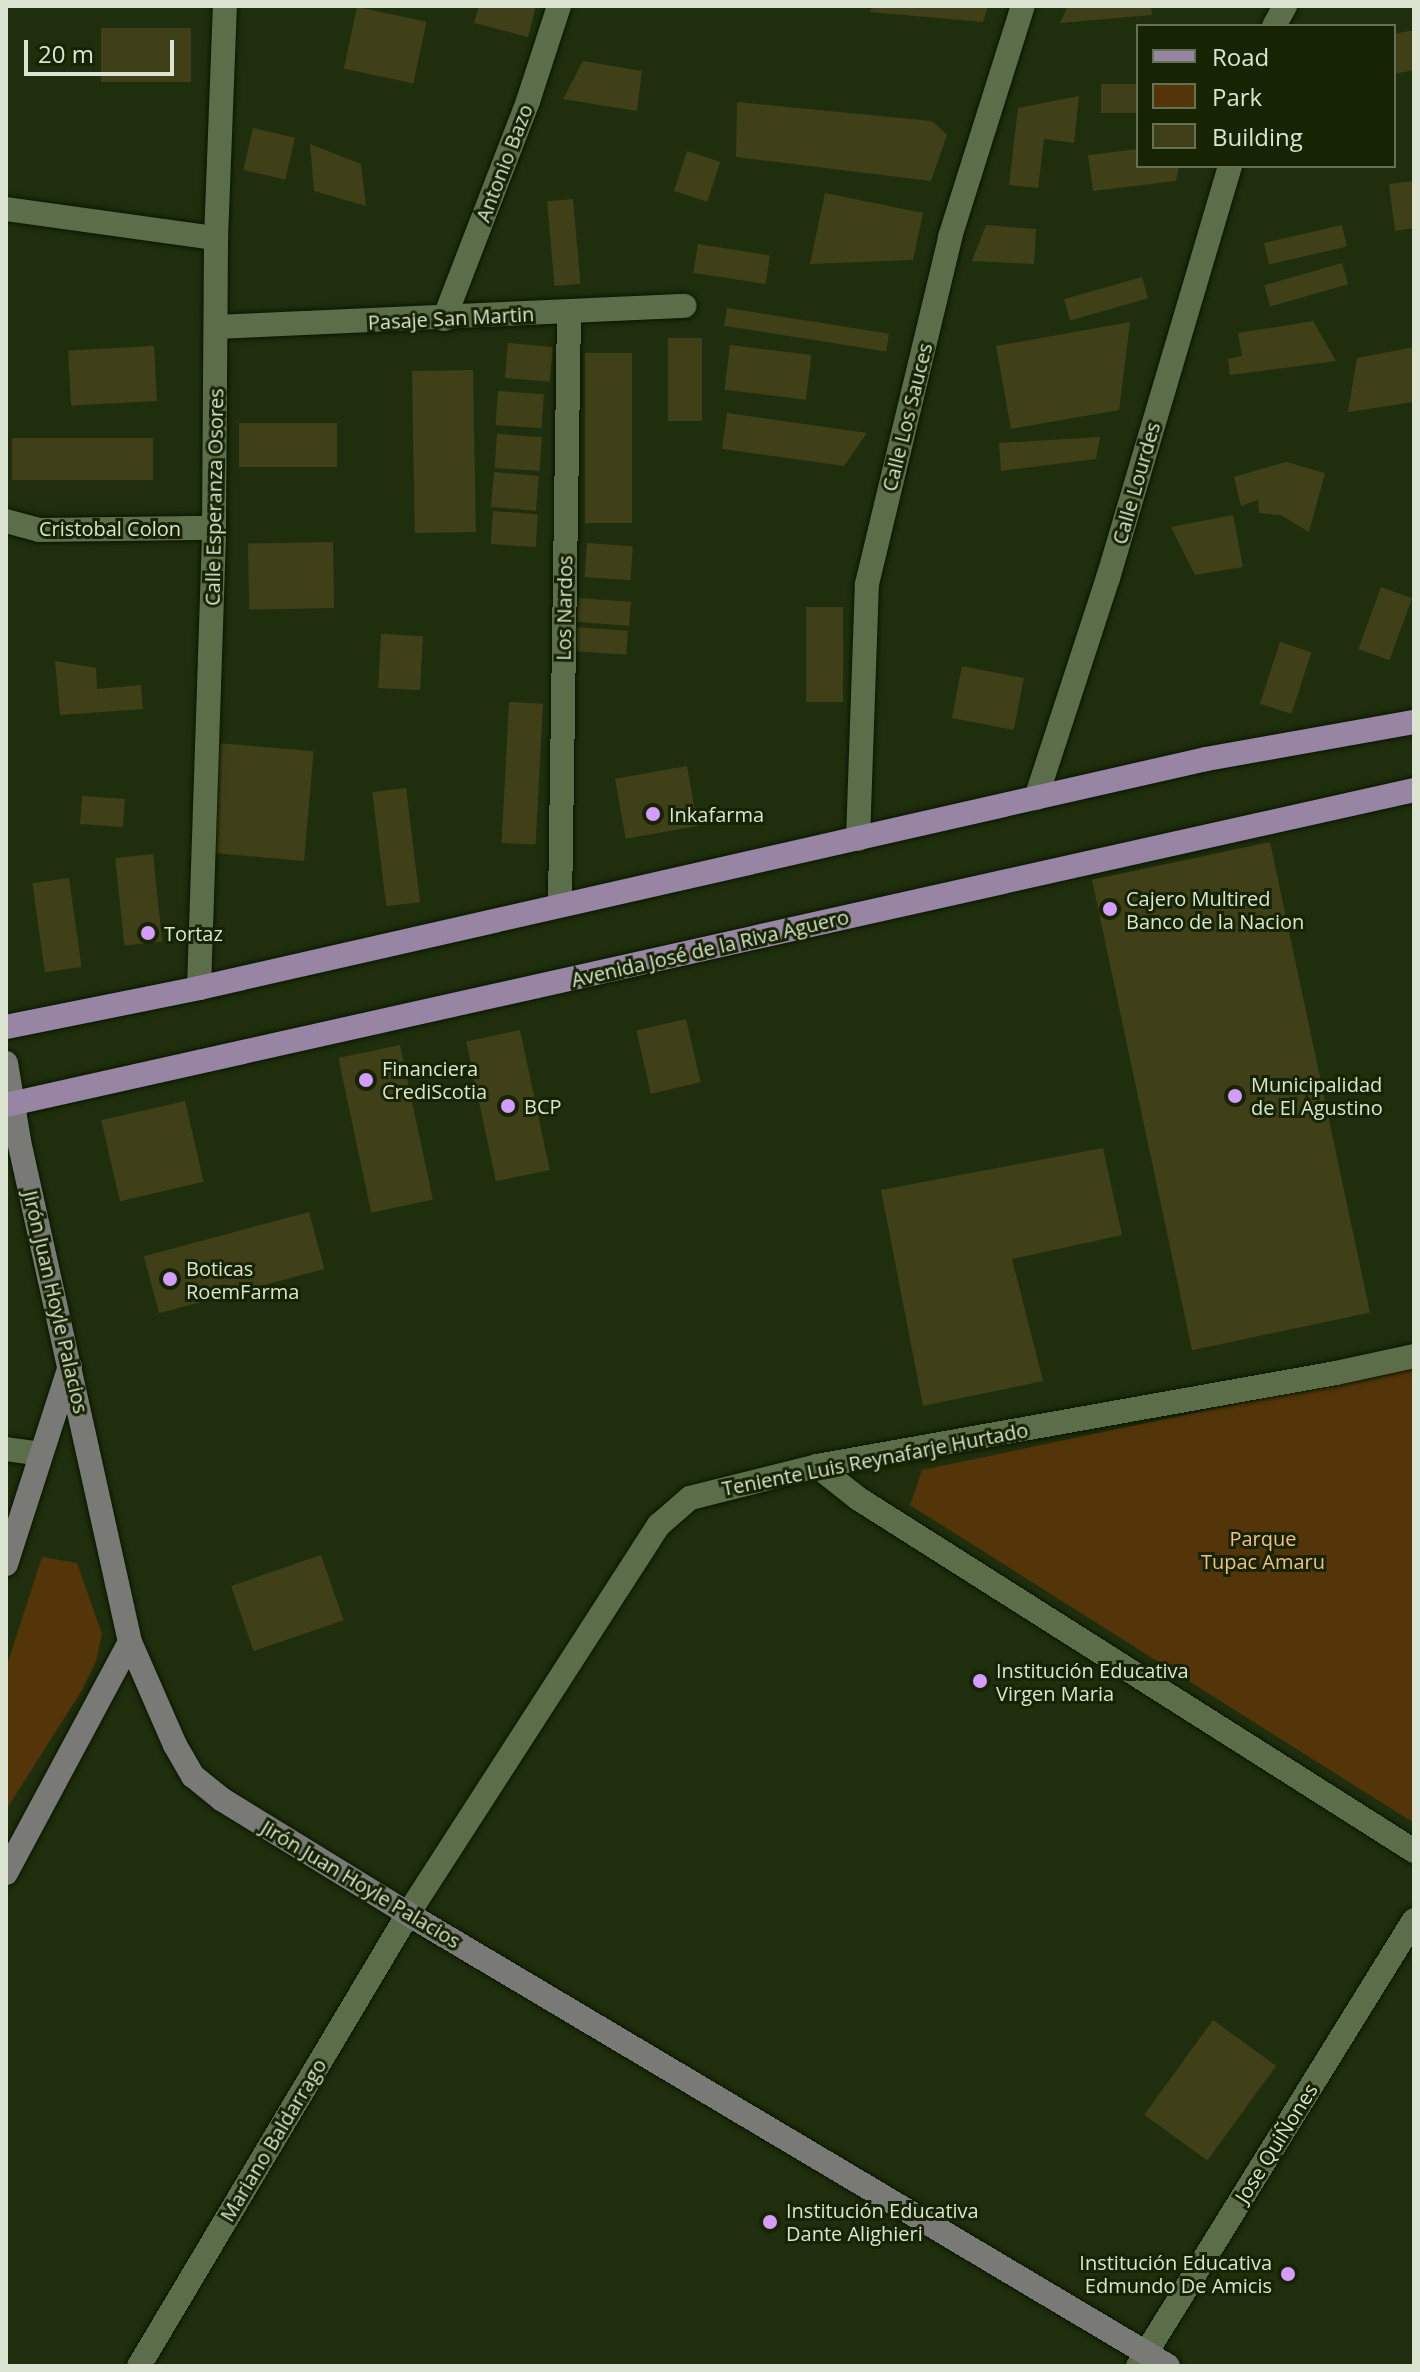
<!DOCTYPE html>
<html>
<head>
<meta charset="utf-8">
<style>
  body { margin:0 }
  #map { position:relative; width:1420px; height:2372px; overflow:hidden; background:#1f2e0c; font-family:"Open Sans",sans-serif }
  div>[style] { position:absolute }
  .green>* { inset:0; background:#543509 }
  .building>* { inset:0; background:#404018; transform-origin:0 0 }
  .roads { filter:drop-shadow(0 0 2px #091600) drop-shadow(0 0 2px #091600) }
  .street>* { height:24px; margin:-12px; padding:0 12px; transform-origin:12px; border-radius:12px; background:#5c6e49 }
  .secondary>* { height:24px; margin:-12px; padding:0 12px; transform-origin:12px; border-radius:12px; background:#797976 }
  .primary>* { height:24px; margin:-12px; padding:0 12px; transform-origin:12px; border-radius:12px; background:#9785a3 }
  .dots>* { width:22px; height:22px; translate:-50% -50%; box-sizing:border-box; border:4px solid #162403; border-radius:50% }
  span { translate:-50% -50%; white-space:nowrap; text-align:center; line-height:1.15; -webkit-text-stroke:6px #162403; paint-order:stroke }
  .street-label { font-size:20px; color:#dae4d0 }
  .poi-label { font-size:20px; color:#dae4d0 }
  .left { translate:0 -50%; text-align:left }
  .right { translate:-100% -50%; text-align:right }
  .park-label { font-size:20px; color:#f7bf7f }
  .frame { position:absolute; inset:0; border:8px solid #dae4d0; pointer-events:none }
  .legend { position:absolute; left:1136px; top:24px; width:260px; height:144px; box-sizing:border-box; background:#162403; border:2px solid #647155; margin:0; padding:10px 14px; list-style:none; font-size:24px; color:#dae4d0 }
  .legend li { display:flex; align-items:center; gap:16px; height:40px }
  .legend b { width:40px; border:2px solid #647155 }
  .scale { position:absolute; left:24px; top:40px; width:150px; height:36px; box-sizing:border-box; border:4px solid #dae4d0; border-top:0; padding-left:10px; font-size:24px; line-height:28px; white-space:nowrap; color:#dae4d0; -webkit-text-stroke:6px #162403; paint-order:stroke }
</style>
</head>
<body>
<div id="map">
  <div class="green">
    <i style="clip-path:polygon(1414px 1367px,1414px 1823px,910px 1505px,922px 1470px)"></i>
    <i style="clip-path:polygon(42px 1557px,77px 1563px,102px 1634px,96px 1661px,82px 1690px,6px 1810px,6px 1668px)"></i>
  </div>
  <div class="building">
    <i style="clip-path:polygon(479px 6px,536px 6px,528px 37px,474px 23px)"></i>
    <i style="clip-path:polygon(873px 6px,988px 6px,983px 22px,870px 12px)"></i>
    <i style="clip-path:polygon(1068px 6px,1151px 6px,1152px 15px,1060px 23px)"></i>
    <i style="left:357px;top:7px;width:71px;height:63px;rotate:12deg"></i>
    <i style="left:191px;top:28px;width:54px;height:90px;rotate:90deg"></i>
    <i style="clip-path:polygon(1414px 30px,1414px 70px,1394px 74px,1394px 34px)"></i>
    <i style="clip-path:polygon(583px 61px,642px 71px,637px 111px,563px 99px)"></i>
    <i style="left:1138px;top:84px;width:29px;height:37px;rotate:90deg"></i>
    <i style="clip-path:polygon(1079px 96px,1074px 143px,1044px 139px,1038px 188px,1009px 185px,1018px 108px)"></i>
    <i style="clip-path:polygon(737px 102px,932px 121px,947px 135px,931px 181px,736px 157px)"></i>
    <i style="left:253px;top:128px;width:43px;height:43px;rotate:13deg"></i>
    <i style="clip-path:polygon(310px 144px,361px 164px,366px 206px,314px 191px)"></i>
    <i style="clip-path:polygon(1138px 149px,1138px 166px,1179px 166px,1176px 181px,1093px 191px,1088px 155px)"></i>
    <i style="left:687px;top:151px;width:35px;height:42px;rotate:18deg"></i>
    <i style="clip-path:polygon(1414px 181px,1414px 228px,1395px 231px,1389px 184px)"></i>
    <i style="clip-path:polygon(825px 193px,923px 213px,913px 260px,810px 264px)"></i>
    <i style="left:573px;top:199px;width:85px;height:26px;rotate:85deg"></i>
    <i style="clip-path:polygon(986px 225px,1036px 229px,1034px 264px,972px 261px)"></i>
    <i style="left:1342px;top:225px;width:22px;height:80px;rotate:77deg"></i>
    <i style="left:698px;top:244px;width:73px;height:29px;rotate:9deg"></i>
    <i style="left:1342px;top:263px;width:22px;height:81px;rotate:74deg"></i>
    <i style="left:1142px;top:277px;width:22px;height:81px;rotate:74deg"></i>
    <i style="left:727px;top:308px;width:164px;height:18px;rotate:9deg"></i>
    <i style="clip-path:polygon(1313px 321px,1336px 361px,1230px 375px,1228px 359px,1242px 356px,1238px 333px)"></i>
    <i style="clip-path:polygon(1130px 322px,1119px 410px,1011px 429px,996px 346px)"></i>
    <i style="left:668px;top:338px;width:34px;height:83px"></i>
    <i style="left:508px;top:343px;width:45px;height:35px;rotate:5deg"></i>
    <i style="left:730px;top:345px;width:82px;height:45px;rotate:7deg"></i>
    <i style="left:154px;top:346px;width:55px;height:86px;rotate:87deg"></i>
    <i style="clip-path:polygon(1414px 347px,1414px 402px,1348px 412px,1357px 358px)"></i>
    <i style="left:585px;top:353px;width:47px;height:170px"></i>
    <i style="left:473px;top:370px;width:162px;height:61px;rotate:89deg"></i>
    <i style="left:498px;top:391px;width:46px;height:34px;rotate:4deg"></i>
    <i style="clip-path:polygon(727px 413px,867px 433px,844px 466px,722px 449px)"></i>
    <i style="left:239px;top:423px;width:98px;height:44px"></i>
    <i style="left:497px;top:434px;width:45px;height:34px;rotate:4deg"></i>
    <i style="clip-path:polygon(1100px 437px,1096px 459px,1001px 471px,999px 443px)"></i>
    <i style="left:12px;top:438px;width:141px;height:42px"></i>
    <i style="clip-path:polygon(1286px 462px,1325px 473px,1309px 532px,1281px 515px,1259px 513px,1258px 500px,1241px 506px,1234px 477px)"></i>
    <i style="left:494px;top:472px;width:45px;height:35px;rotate:5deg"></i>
    <i style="left:493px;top:511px;width:45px;height:33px;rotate:4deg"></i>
    <i style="clip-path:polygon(1233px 515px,1243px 567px,1195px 575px,1171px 527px)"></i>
    <i style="left:333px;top:542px;width:66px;height:85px;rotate:89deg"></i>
    <i style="left:587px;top:543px;width:46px;height:34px;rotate:4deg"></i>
    <i style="left:1381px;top:587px;width:33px;height:66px;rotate:20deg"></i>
    <i style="left:578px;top:598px;width:53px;height:24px;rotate:4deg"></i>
    <i style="left:806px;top:607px;width:37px;height:95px"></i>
    <i style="left:575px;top:627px;width:53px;height:24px;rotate:4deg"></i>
    <i style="left:381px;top:634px;width:42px;height:54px;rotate:3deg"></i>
    <i style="left:1280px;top:642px;width:33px;height:65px;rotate:18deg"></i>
    <i style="clip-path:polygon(55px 661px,96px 668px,97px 689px,141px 685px,143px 709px,60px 715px)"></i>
    <i style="left:962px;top:666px;width:63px;height:53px;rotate:11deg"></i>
    <i style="left:509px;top:702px;width:34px;height:141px;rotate:3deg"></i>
    <i style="left:218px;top:743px;width:96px;height:110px;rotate:5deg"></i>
    <i style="left:687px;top:766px;width:61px;height:73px;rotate:80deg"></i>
    <i style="left:406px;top:788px;width:115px;height:34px;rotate:83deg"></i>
    <i style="left:82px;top:796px;width:43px;height:28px;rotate:4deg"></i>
    <i style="left:1270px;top:842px;width:481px;height:182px;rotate:78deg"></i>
    <i style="left:153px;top:854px;width:88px;height:38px;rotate:84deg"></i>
    <i style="left:69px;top:878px;width:90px;height:37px;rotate:82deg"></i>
    <i style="left:686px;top:1019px;width:65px;height:51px;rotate:77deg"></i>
    <i style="left:520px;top:1030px;width:143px;height:55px;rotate:78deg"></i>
    <i style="left:400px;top:1045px;width:158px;height:63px;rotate:78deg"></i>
    <i style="left:185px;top:1101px;width:83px;height:86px;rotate:77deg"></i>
    <i style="clip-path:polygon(1103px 1148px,1122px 1235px,1012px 1259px,1043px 1381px,923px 1406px,881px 1190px)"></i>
    <i style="left:309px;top:1212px;width:59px;height:171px;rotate:75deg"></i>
    <i style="left:321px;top:1555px;width:69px;height:95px;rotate:71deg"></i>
    <i style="left:1213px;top:2020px;width:78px;height:117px;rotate:36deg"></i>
  </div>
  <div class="roads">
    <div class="street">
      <i style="left:1274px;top:26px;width:23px;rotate:-61deg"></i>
      <i style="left:6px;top:209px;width:212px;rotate:7.9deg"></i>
      <i style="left:444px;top:319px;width:234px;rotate:-68.9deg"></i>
      <i style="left:528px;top:101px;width:100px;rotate:-71.9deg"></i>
      <i style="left:217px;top:327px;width:468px;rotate:-2.6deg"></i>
      <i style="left:6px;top:521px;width:34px;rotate:15deg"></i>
      <i style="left:39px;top:530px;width:175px;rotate:-0.7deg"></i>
      <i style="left:1036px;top:798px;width:231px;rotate:-71.9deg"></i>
      <i style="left:1108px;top:578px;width:430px;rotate:-73.5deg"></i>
      <i style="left:858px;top:839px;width:255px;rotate:-88deg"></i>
      <i style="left:867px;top:584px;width:357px;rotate:-76.5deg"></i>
      <i style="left:950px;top:237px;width:242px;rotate:-72.5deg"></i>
      <i style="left:560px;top:905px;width:593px;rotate:-89.13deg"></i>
      <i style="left:199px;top:988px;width:460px;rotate:-88.1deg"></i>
      <i style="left:214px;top:528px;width:290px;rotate:-89.6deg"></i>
      <i style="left:216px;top:238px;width:232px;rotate:-87.8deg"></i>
      <i style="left:6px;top:1449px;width:34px;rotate:8deg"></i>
      <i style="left:817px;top:1466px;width:53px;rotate:38.2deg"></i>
      <i style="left:859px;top:1499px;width:657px;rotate:32.38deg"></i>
      <i style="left:139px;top:2366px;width:526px;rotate:-59.24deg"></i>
      <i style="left:408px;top:1914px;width:463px;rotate:-57.2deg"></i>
      <i style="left:659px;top:1525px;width:41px;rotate:-41.1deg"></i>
      <i style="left:690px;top:1498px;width:131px;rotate:-14.1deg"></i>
      <i style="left:817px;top:1466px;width:527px;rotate:-10.16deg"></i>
      <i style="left:1336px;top:1373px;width:80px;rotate:-12.3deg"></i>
      <i style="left:1138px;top:2366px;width:524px;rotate:-58.25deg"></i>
    </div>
    <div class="secondary">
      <i style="left:6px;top:1063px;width:79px;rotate:80.5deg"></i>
      <i style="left:19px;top:1141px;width:513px;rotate:77.51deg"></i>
      <i style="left:130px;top:1642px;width:112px;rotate:66.4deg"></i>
      <i style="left:175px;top:1745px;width:36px;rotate:60deg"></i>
      <i style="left:193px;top:1776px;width:38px;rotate:39deg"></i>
      <i style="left:223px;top:1800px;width:217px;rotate:31.6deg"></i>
      <i style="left:408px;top:1914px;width:884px;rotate:30.74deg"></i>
      <i style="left:6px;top:1564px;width:208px;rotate:-72.1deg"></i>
      <i style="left:6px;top:1873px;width:262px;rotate:-61.8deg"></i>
    </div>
    <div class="primary">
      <i style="left:6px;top:1027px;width:197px;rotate:-11.4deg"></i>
      <i style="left:199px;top:988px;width:1033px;rotate:-12.81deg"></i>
      <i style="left:1206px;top:759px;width:211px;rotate:-10.1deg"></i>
      <i style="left:6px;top:1105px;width:1443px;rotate:-12.61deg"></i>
    </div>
  </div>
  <div class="dots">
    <i style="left:653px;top:814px;background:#d39cfd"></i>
    <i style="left:1110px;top:909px;background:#d39cfd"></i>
    <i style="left:148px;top:933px;background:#d39cfd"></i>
    <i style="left:366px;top:1080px;background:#d39cfd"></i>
    <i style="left:1235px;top:1096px;background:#d39cfd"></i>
    <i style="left:508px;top:1106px;background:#d39cfd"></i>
    <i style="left:170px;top:1279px;background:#d39cfd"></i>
    <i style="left:980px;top:1681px;background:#d39cfd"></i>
    <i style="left:770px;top:2222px;background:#d39cfd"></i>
    <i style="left:1288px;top:2274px;background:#d39cfd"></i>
  </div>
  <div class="street-label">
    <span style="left:504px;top:163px;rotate:-69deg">Antonio Bazo</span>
    <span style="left:451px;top:318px;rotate:-3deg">Pasaje San Martin</span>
    <span style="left:907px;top:417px;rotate:-76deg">Calle Los Sauces</span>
    <span style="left:1136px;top:483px;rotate:-74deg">Calle Lourdes</span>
    <span style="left:214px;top:497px;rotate:-89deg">Calle Esperanza Osores</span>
    <span style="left:110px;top:528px">Cristobal Colon</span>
    <span style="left:564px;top:608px;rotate:-89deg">Los Nardos</span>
    <span style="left:710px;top:948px;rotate:-13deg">Avenida José de la Riva Aguero</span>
    <span style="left:56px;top:1302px;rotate:77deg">Jirón Juan Hoyle Palacios</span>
    <span style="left:875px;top:1459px;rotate:-11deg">Teniente Luis Reynafarje Hurtado</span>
    <span style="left:361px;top:1884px;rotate:31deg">Jirón Juan Hoyle Palacios</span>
    <span style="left:273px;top:2140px;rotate:-59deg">Mariano Baldarrago</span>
    <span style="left:1276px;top:2143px;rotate:-58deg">Jose QuiÑones</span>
  </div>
  <div class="poi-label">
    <span class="left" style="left:669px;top:814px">Inkafarma</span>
    <span class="left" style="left:1126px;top:910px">Cajero Multired<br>Banco de la Nacion</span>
    <span class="left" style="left:164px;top:933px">Tortaz</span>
    <span class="left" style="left:382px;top:1080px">Financiera<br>CrediScotia</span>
    <span class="left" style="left:1251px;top:1096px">Municipalidad<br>de El Agustino</span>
    <span class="left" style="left:524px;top:1106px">BCP</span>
    <span class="left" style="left:186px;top:1280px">Boticas<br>RoemFarma</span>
    <span class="left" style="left:996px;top:1682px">Institución Educativa<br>Virgen Maria</span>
    <span class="left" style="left:786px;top:2222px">Institución Educativa<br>Dante Alighieri</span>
    <span class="right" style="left:1272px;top:2274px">Institución Educativa<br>Edmundo De Amicis</span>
  </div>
  <div class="park-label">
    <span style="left:1263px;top:1550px">Parque<br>Tupac Amaru</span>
  </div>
  <div class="frame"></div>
  <ul class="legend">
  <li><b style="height:10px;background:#9785a3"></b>Road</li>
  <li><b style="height:22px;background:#543509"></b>Park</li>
  <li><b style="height:22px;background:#404018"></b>Building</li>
  </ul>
  <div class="scale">20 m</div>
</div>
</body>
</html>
